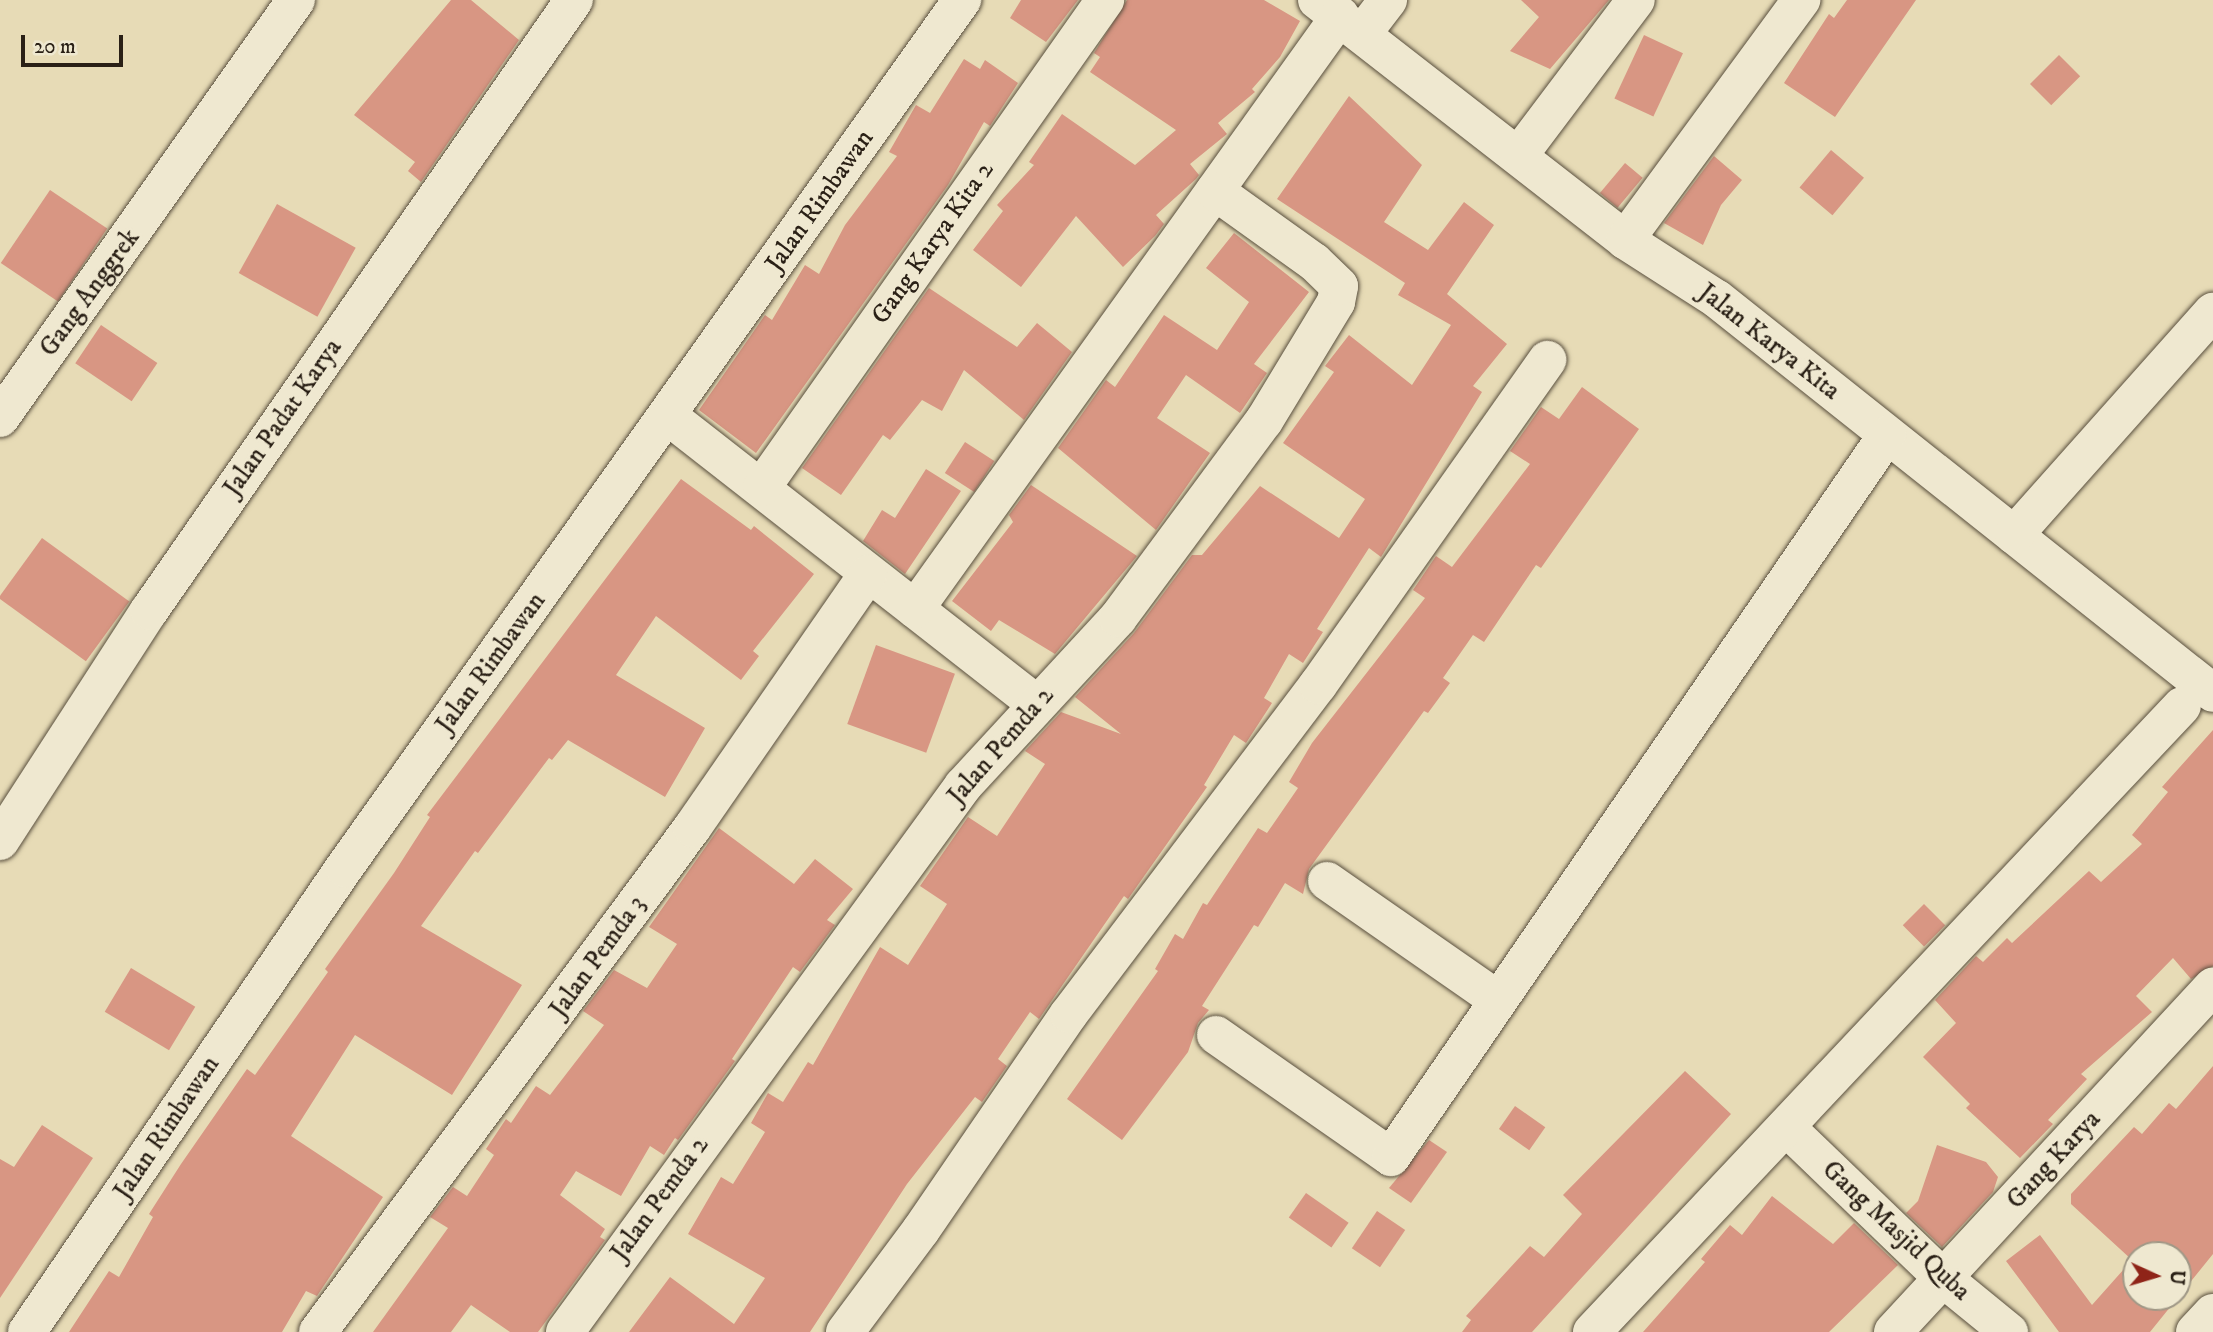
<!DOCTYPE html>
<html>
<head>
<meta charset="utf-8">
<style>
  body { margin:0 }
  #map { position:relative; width:2213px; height:1332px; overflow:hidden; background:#e7dbb6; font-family:"IM FELL DW Pica",serif }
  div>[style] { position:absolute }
  .building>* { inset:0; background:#d89683; transform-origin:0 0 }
  .roads { filter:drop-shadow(0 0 2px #594f3e) drop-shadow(0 0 2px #594f3e) }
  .minor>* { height:38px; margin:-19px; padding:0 19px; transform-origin:19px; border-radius:19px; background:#efe8d0 }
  span { translate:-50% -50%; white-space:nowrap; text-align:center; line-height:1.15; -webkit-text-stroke:6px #efe8d0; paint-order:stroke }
  .street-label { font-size:26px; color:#2a2016 }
  .north { position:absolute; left:2122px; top:1241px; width:70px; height:70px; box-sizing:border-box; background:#efe8d0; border:2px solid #a09886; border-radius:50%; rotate:94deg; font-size:19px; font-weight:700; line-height:28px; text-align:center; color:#2a2016 }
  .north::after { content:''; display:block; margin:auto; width:24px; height:32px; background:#8f2418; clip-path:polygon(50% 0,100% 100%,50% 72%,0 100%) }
  .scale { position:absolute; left:21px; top:35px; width:102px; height:32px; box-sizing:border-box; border:4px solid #2a2016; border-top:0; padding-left:9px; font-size:21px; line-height:24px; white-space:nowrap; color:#2a2016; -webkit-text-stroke:5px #efe8d0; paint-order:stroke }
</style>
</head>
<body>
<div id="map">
  <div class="building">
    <i style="clip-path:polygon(451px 0,471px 0,519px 40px,421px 182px,408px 171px,415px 162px,354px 115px)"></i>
    <i style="clip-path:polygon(1021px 0,1078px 0,1046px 42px,1010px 18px)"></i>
    <i style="clip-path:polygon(1127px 0,1264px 0,1300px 21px,1280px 57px,1252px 89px,1255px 92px,1218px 123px,1227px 134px,1190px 164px,1199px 175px,1196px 179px,1156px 215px,1164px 224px,1155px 236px,1123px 267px,1076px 216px,1021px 287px,973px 250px,1003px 211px,997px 205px,1034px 165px,1029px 162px,1062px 114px,1135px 165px,1176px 130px,1090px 72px,1100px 57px,1094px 53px)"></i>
    <i style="clip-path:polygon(1521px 0,1609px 0,1550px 69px,1510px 51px,1539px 17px)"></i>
    <i style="clip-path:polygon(1847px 0,1916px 0,1835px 117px,1784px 83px,1829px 14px,1834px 18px)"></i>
    <i style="left:1644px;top:35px;width:43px;height:70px;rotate:25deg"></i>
    <i style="left:2059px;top:55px;width:30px;height:41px;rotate:45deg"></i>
    <i style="clip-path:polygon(964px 59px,980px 69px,985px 60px,1018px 83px,990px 126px,984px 122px,948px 185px,756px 453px,699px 410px,765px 315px,772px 320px,805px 265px,819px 274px,845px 225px,897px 156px,889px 152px,916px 105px,930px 113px)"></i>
    <i style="clip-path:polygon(1349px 96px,1422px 165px,1384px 222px,1428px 250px,1464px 202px,1494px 225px,1447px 294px,1507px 344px,1473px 386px,1482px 392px,1381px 557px,1369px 548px,1317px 629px,1323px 632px,1303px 663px,1289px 654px,1264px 698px,1272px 703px,1246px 743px,1234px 735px,1204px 785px,1207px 787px,1128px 899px,1124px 896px,1039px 1019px,1030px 1012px,998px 1059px,1007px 1066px,982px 1102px,975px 1097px,907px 1184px,810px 1332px,629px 1332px,670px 1277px,734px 1324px,765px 1278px,688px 1234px,721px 1177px,733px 1184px,765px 1132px,751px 1123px,768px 1093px,783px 1102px,808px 1062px,813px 1065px,880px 947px,908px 965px,947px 904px,920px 886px,968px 817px,997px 836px,1045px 764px,1025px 751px,1061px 712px,1121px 734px,1075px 697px,1134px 633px,1192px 555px,1202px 555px,1260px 486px,1339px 538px,1365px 499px,1283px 443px,1334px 372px,1325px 366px,1349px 335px,1412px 385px,1451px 325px,1398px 295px,1405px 283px,1277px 199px)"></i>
    <i style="left:1831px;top:150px;width:43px;height:49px;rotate:40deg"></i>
    <i style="clip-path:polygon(1714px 156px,1742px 180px,1721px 205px,1703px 245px,1664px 223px)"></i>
    <i style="left:1625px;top:163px;width:23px;height:39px;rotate:40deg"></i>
    <i style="left:50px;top:190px;width:69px;height:88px;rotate:34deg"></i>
    <i style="left:277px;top:204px;width:90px;height:79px;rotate:29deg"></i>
    <i style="clip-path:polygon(1234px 233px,1309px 292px,1254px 364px,1267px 373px,1240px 413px,1186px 375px,1157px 418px,1210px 453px,1156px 530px,1058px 448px,1106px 380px,1115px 387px,1164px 315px,1217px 350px,1249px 302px,1206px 268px)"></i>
    <i style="clip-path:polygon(929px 288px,1017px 347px,1037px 323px,1072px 352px,1024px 420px,964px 370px,942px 411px,922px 400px,890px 440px,883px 435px,841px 495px,802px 468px)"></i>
    <i style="left:101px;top:325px;width:68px;height:46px;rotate:34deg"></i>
    <i style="clip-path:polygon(1582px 387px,1639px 429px,1541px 568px,1536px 565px,1484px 642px,1473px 635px,1443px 678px,1450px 683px,1428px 713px,1424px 711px,1309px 869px,1303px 894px,1285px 883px,1258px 927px,1254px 925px,1202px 1006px,1209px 1010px,1198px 1023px,1188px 1052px,1122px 1140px,1067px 1099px,1158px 971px,1155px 969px,1175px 934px,1183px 939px,1203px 903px,1207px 905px,1258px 828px,1267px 833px,1298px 788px,1289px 782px,1312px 743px,1425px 598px,1413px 590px,1436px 556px,1452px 567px,1530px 464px,1510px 451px,1541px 407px,1559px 419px)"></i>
    <i style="left:965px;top:442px;width:35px;height:37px;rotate:33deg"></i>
    <i style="clip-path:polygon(926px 469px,961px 491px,905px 574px,863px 541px,882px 510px,895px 518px)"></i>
    <i style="clip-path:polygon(681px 479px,751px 530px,754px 526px,814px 574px,753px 651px,759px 656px,741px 680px,656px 616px,616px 675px,705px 728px,665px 797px,568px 740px,552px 760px,549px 758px,478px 853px,475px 851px,421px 926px,522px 985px,452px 1095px,355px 1035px,291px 1136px,383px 1197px,317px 1296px,306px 1291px,282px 1332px,69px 1332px,109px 1271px,119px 1277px,153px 1217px,149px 1214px,181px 1164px,247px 1069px,255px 1075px,328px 972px,325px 969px,394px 873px,430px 817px,427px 815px)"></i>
    <i style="clip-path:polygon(1031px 485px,1137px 556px,1055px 654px,999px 620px,991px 631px,952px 601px,1013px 522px,1009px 515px)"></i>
    <i style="left:42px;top:538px;width:108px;height:74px;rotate:36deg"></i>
    <i style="left:876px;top:645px;width:84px;height:84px;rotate:20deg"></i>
    <i style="clip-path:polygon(2213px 730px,2213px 966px,2191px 979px,2173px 958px,2136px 996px,2152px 1012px,2081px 1074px,2087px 1079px,2048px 1120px,2053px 1124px,2020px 1158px,1966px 1108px,1970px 1104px,1923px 1057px,1956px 1023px,1935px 1000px,1976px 956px,1983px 962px,2007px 938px,2012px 943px,2089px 871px,2101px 882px,2142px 844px,2132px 835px,2168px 792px,2162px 787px)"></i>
    <i style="clip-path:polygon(719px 828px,794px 884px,815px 859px,853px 889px,827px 920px,835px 925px,800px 972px,793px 967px,732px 1059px,735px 1061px,678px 1140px,675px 1138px,664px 1155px,650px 1146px,621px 1196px,576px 1171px,560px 1195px,605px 1229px,600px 1237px,605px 1240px,538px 1332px,510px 1332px,471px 1305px,451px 1332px,373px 1332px,448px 1228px,430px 1217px,453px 1187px,467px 1196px,494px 1155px,486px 1149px,506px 1119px,511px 1123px,536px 1086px,550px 1095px,604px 1025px,583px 1011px,614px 970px,647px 988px,677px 944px,649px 927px)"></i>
    <i style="left:1924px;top:904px;width:30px;height:30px;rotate:45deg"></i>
    <i style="left:131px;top:968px;width:75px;height:51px;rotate:31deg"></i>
    <i style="clip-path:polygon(evenodd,2213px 1066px,2213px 1254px,2150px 1332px,2059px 1332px,2006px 1261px,2040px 1235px,2092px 1305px,2132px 1260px,2071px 1204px,2071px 1194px,2134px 1127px,2142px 1134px,2169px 1103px,2176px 1109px,2213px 1066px,2136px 1255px,2178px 1255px,2178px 1297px,2136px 1297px,2136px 1255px)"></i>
    <i style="clip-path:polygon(1685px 1071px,1731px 1114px,1532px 1332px,1462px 1332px,1471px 1320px,1466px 1316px,1530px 1246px,1544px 1257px,1582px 1214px,1563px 1195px)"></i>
    <i style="left:1515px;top:1106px;width:37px;height:28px;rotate:35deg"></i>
    <i style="clip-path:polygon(42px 1125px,93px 1158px,0 1298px,0 1159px,14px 1167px)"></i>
    <i style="clip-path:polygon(1429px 1140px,1447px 1152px,1411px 1203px,1389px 1188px)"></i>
    <i style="clip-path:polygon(1937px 1145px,1986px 1162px,1998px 1177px,1993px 1192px,1942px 1247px,1906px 1213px,1918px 1201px)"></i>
    <i style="left:1306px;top:1193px;width:52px;height:30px;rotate:35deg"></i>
    <i style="clip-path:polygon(1772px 1196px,1833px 1244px,1854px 1223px,1898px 1265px,1829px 1332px,1643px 1332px,1705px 1262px,1701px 1259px,1730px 1225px,1742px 1235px)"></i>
    <i style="left:1377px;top:1211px;width:34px;height:45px;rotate:34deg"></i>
  </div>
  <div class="roads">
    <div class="minor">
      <i style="left:1317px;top:0;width:390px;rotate:37.9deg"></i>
      <i style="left:1625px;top:240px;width:109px;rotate:32.7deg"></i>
      <i style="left:1717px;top:299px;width:633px;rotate:38.46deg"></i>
      <i style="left:1362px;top:34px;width:43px;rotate:-52.6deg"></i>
      <i style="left:1519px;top:155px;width:194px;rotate:-53deg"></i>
      <i style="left:1625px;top:240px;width:298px;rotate:-53.7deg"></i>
      <i style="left:668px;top:416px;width:467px;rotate:38deg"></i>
      <i style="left:0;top:418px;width:512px;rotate:-54.7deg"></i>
      <i style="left:762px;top:487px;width:596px;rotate:-54.84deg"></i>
      <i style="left:2014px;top:535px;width:299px;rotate:-48.3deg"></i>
      <i style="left:915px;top:609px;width:730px;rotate:-54.37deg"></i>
      <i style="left:0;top:841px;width:274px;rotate:-57.1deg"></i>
      <i style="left:149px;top:611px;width:744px;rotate:-55.18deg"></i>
      <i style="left:1327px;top:881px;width:208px;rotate:34.8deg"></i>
      <i style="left:1216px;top:1035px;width:213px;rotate:34.9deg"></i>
      <i style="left:1391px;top:1157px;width:876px;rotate:-55.51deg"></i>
      <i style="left:1786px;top:1127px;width:219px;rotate:43.9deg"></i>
      <i style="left:1944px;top:1279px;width:84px;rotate:39.2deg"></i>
      <i style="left:27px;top:1332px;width:562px;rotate:-55.66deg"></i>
      <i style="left:344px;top:868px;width:1066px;rotate:-54.55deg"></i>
      <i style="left:318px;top:1332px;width:628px;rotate:-53.42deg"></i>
      <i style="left:692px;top:828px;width:309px;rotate:-55.3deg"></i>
      <i style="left:565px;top:1332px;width:676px;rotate:-53.91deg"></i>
      <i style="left:963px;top:786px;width:229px;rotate:-47.3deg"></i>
      <i style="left:1118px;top:618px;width:245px;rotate:-53.5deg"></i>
      <i style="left:1264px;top:421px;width:139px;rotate:-58.8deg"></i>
      <i style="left:1336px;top:302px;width:16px;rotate:-79deg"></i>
      <i style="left:1339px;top:286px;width:35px;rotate:-136deg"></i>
      <i style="left:1314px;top:262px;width:122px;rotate:-144.4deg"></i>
      <i style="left:845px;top:1332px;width:127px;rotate:-53.3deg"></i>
      <i style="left:921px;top:1230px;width:262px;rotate:-55.6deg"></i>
      <i style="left:1069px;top:1014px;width:413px;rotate:-52.9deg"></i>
      <i style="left:1318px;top:685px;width:398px;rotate:-54.8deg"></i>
      <i style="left:1592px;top:1332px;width:860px;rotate:-46.7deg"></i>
      <i style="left:1893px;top:1332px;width:471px;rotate:-47.2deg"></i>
      <i style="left:2195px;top:1332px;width:26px;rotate:-47deg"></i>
    </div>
  </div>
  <div class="street-label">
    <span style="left:820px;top:201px;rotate:-55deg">Jalan Rimbawan</span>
    <span style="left:933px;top:243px;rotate:-55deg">Gang Karya Kita 2</span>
    <span style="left:90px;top:293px;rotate:-54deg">Gang Anggrek</span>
    <span style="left:1769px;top:342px;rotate:38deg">Jalan Karya Kita</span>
    <span style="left:283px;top:418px;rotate:-55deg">Jalan Padat Karya</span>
    <span style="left:491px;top:663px;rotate:-54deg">Jalan Rimbawan</span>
    <span style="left:1001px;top:746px;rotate:-49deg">Jalan Pemda 2</span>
    <span style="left:598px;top:957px;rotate:-54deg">Jalan Pemda 3</span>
    <span style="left:167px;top:1128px;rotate:-56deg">Jalan Rimbawan</span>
    <span style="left:2054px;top:1160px;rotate:-47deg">Gang Karya</span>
    <span style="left:660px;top:1199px;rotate:-54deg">Jalan Pemda 2</span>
    <span style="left:1896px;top:1231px;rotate:43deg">Gang Masjid Quba</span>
  </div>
  <div class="north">U</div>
  <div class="scale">20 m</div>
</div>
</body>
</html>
